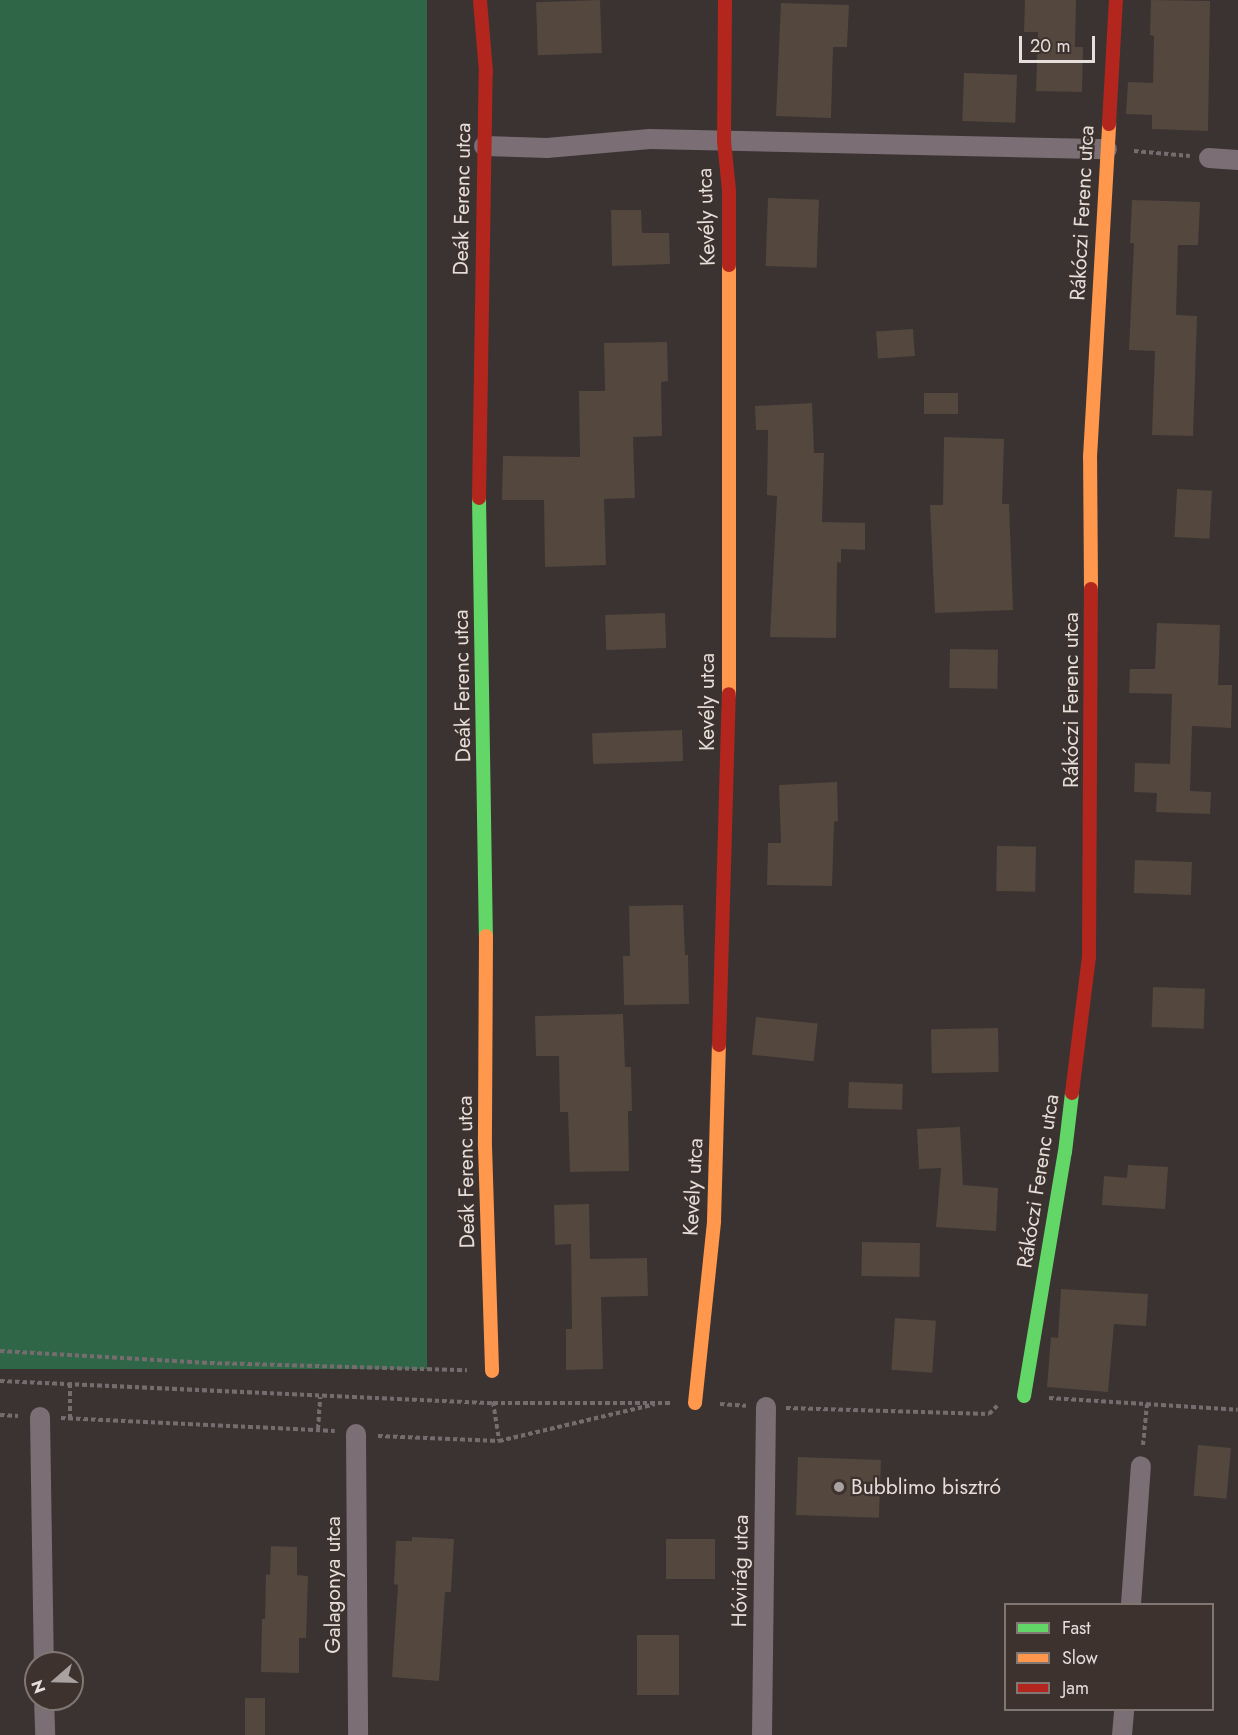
<!DOCTYPE html>
<html>
<head>
<meta charset="utf-8">
<style>
  body { margin:0 }
  #map { position:relative; width:1238px; height:1735px; overflow:hidden; background:#3a3332; font-family:Jost,sans-serif }
  div>[style] { position:absolute }
  .green>* { inset:0; background:#306648; transform-origin:0 0 }
  .building>* { inset:0; background:#54473d; transform-origin:0 0 }
  .path>* { height:4px; margin-top:-2px; transform-origin:0; background:repeating-linear-gradient(90deg,#766c6f 0 4.5px,transparent 0 7.5px) }
  .street>* { height:20px; margin:-10px; padding:0 10px; transform-origin:10px; border-radius:10px; background:#7b6e74 }
  .fast>* { height:14px; margin:-7px; padding:0 7px; transform-origin:7px; border-radius:7px; background:#63d668 }
  .slow>* { height:14px; margin:-7px; padding:0 7px; transform-origin:7px; border-radius:7px; background:#ff974d }
  .jam>* { height:14px; margin:-7px; padding:0 7px; transform-origin:7px; border-radius:7px; background:#b3261e }
  .dots>* { width:16px; height:16px; translate:-50% -50%; box-sizing:border-box; border:3px solid #3d322e; border-radius:50% }
  span { translate:-50% -50%; white-space:nowrap; text-align:center; line-height:1.15; -webkit-text-stroke:4.5px #3d322e; paint-order:stroke }
  .street-label { font-size:21px; color:#e5dedb }
  .poi-label { font-size:21px; color:#e5dedb }
  .left { translate:0 -50%; text-align:left }
  .legend { position:absolute; left:1004px; top:1603px; width:210px; height:108px; box-sizing:border-box; background:#3d322e; border:2px solid #807773; margin:0; padding:8px 10px; list-style:none; font-size:18px; color:#e5dedb }
  .legend li { display:flex; align-items:center; gap:12px; height:30px }
  .legend b { width:30px; border:2px solid #807773 }
  .north { position:absolute; left:24px; top:1651px; width:60px; height:60px; box-sizing:border-box; background:#3d322e; border:2px solid #807773; border-radius:50%; rotate:250deg; font-size:16px; font-weight:700; line-height:24px; text-align:center; color:#e5dedb }
  .north::after { content:''; display:block; margin:auto; width:21px; height:27px; background:#a9a2a0; clip-path:polygon(50% 0,100% 100%,50% 72%,0 100%) }
  .scale { position:absolute; left:1019px; top:36px; width:76px; height:27px; box-sizing:border-box; border:3px solid #e5dedb; border-top:0; padding-left:8px; font-size:18px; line-height:21px; white-space:nowrap; color:#e5dedb; -webkit-text-stroke:4px #3d322e; paint-order:stroke }
</style>
</head>
<body>
<div id="map">
  <div class="green">
    <i style="left:0;top:0;width:427px;height:1369px"></i>
  </div>
  <div class="building">
    <i style="left:600px;top:0;width:53px;height:64px;rotate:88deg"></i>
    <i style="clip-path:polygon(1025px 0,1076px 0,1075px 47px,1083px 47px,1082px 92px,1036px 91px,1038px 32px,1024px 32px)"></i>
    <i style="clip-path:polygon(1151px 0,1210px 1px,1208px 131px,1152px 129px,1152px 115px,1126px 114px,1128px 82px,1153px 83px,1154px 36px,1150px 35px)"></i>
    <i style="clip-path:polygon(781px 3px,849px 5px,847px 47px,833px 47px,831px 118px,776px 116px)"></i>
    <i style="left:964px;top:73px;width:53px;height:48px;rotate:2deg"></i>
    <i style="left:768px;top:198px;width:51px;height:68px;rotate:2deg"></i>
    <i style="clip-path:polygon(1132px 200px,1200px 202px,1198px 245px,1178px 245px,1176px 315px,1197px 316px,1193px 436px,1152px 435px,1155px 351px,1129px 350px,1134px 243px,1130px 243px)"></i>
    <i style="clip-path:polygon(611px 210px,641px 210px,642px 233px,669px 233px,670px 264px,612px 266px)"></i>
    <i style="left:913px;top:329px;width:27px;height:37px;rotate:86deg"></i>
    <i style="clip-path:polygon(667px 342px,668px 381px,661px 382px,662px 436px,633px 437px,635px 498px,604px 499px,606px 565px,545px 567px,544px 500px,502px 500px,503px 456px,580px 457px,579px 391px,605px 391px,604px 343px)"></i>
    <i style="left:958px;top:393px;width:21px;height:34px;rotate:90deg"></i>
    <i style="clip-path:polygon(812px 403px,814px 453px,824px 453px,822px 522px,865px 523px,865px 550px,841px 549px,841px 563px,837px 562px,836px 638px,770px 637px,777px 496px,767px 495px,768px 430px,756px 430px,755px 406px)"></i>
    <i style="clip-path:polygon(944px 437px,1004px 439px,1002px 504px,1009px 504px,1013px 610px,935px 613px,930px 505px,943px 505px)"></i>
    <i style="left:1177px;top:489px;width:35px;height:48px;rotate:3deg"></i>
    <i style="left:665px;top:613px;width:35px;height:60px;rotate:88deg"></i>
    <i style="clip-path:polygon(1157px 623px,1220px 625px,1218px 685px,1232px 685px,1231px 728px,1192px 726px,1190px 791px,1211px 792px,1210px 814px,1156px 812px,1157px 793px,1134px 792px,1135px 763px,1170px 764px,1172px 694px,1129px 693px,1130px 669px,1155px 669px)"></i>
    <i style="left:950px;top:649px;width:48px;height:39px;rotate:1deg"></i>
    <i style="left:682px;top:730px;width:31px;height:90px;rotate:88deg"></i>
    <i style="clip-path:polygon(837px 782px,838px 821px,834px 822px,832px 886px,767px 885px,768px 843px,781px 843px,779px 785px)"></i>
    <i style="left:997px;top:846px;width:39px;height:45px;rotate:1deg"></i>
    <i style="left:1135px;top:860px;width:57px;height:33px;rotate:2deg"></i>
    <i style="clip-path:polygon(683px 905px,685px 955px,688px 955px,689px 1004px,624px 1005px,623px 956px,630px 956px,629px 906px)"></i>
    <i style="left:1153px;top:987px;width:52px;height:40px;rotate:2deg"></i>
    <i style="clip-path:polygon(623px 1014px,625px 1067px,631px 1067px,632px 1111px,628px 1111px,629px 1171px,570px 1172px,568px 1112px,560px 1112px,559px 1056px,536px 1056px,535px 1016px)"></i>
    <i style="left:756px;top:1017px;width:62px;height:38px;rotate:6deg"></i>
    <i style="left:998px;top:1028px;width:44px;height:67px;rotate:89deg"></i>
    <i style="left:849px;top:1082px;width:54px;height:26px;rotate:2deg"></i>
    <i style="clip-path:polygon(960px 1127px,963px 1185px,998px 1188px,996px 1231px,936px 1227px,941px 1168px,919px 1169px,917px 1129px)"></i>
    <i style="clip-path:polygon(1128px 1165px,1168px 1167px,1165px 1209px,1102px 1205px,1104px 1176px,1127px 1178px)"></i>
    <i style="clip-path:polygon(589px 1204px,590px 1259px,647px 1258px,648px 1296px,601px 1297px,603px 1369px,566px 1370px,566px 1329px,572px 1329px,571px 1244px,555px 1245px,554px 1205px)"></i>
    <i style="left:862px;top:1242px;width:58px;height:34px;rotate:1deg"></i>
    <i style="clip-path:polygon(1061px 1289px,1148px 1294px,1146px 1326px,1114px 1324px,1108px 1392px,1047px 1387px,1051px 1337px,1058px 1338px)"></i>
    <i style="left:895px;top:1318px;width:41px;height:52px;rotate:4deg"></i>
    <i style="left:1198px;top:1445px;width:33px;height:51px;rotate:5deg"></i>
    <i style="left:798px;top:1457px;width:83px;height:58px;rotate:2deg"></i>
    <i style="clip-path:polygon(412px 1537px,454px 1539px,451px 1592px,445px 1592px,439px 1681px,392px 1677px,398px 1585px,394px 1584px,396px 1541px,412px 1541px)"></i>
    <i style="left:666px;top:1539px;width:49px;height:40px"></i>
    <i style="clip-path:polygon(271px 1546px,297px 1547px,297px 1575px,308px 1576px,306px 1638px,299px 1638px,299px 1673px,261px 1672px,262px 1619px,265px 1619px,266px 1574px,270px 1575px)"></i>
    <i style="left:637px;top:1635px;width:42px;height:60px"></i>
    <i style="left:245px;top:1698px;width:20px;height:37px"></i>
  </div>
  <div class="path">
    <i style="left:1134px;top:151px;width:56px;rotate:5.1deg"></i>
    <i style="left:0;top:1351px;width:210px;rotate:3.3deg"></i>
    <i style="left:210px;top:1363px;width:257px;rotate:1.6deg"></i>
    <i style="left:0;top:1381px;width:493px;rotate:2.6deg"></i>
    <i style="left:493px;top:1403px;width:178px"></i>
    <i style="left:70px;top:1384px;width:34px;rotate:90deg"></i>
    <i style="left:1049px;top:1398px;width:189px;rotate:3.6deg"></i>
    <i style="left:493px;top:1402px;width:39px;rotate:81deg"></i>
    <i style="left:720px;top:1404px;width:26px;rotate:4deg"></i>
    <i style="left:786px;top:1408px;width:203px;rotate:1.7deg"></i>
    <i style="left:989px;top:1414px;width:14px;rotate:-45deg"></i>
    <i style="left:0;top:1415px;width:18px;rotate:3deg"></i>
    <i style="left:61px;top:1418px;width:274px;rotate:2.7deg"></i>
    <i style="left:318px;top:1429px;width:32px;rotate:-86deg"></i>
    <i style="left:378px;top:1436px;width:121px;rotate:2.4deg"></i>
    <i style="left:499px;top:1441px;width:160px;rotate:-13.3deg"></i>
    <i style="left:1143px;top:1445px;width:41px;rotate:-84.4deg"></i>
  </div>
  <div class="street">
    <i style="left:484px;top:146px;width:63px;rotate:1.8deg"></i>
    <i style="left:547px;top:148px;width:103px;rotate:-5deg"></i>
    <i style="left:650px;top:139px;width:457px;rotate:1.3deg"></i>
    <i style="left:1209px;top:158px;width:29px;rotate:4deg"></i>
    <i style="left:40px;top:1417px;width:246px;rotate:89.1deg"></i>
    <i style="left:356px;top:1434px;width:301px;rotate:89.6deg"></i>
    <i style="left:1131px;top:1604px;width:138px;rotate:-85.9deg"></i>
    <i style="left:44px;top:1699px;width:36px;rotate:88deg"></i>
    <i style="left:762px;top:1735px;width:328px;rotate:-89.3deg"></i>
    <i style="left:1122px;top:1735px;width:25px;rotate:-85deg"></i>
  </div>
  <div class="fast">
    <i style="left:479px;top:498px;width:438px;rotate:89.1deg"></i>
    <i style="left:1024px;top:1396px;width:247px;rotate:-80.5deg"></i>
    <i style="left:1065px;top:1152px;width:59px;rotate:-83.2deg"></i>
  </div>
  <div class="slow">
    <i style="left:729px;top:265px;width:429px;rotate:90deg"></i>
    <i style="left:1091px;top:589px;width:132px;rotate:-90.4deg"></i>
    <i style="left:1090px;top:457px;width:334px;rotate:-86.7deg"></i>
    <i style="left:486px;top:936px;width:210px;rotate:90.3deg"></i>
    <i style="left:485px;top:1146px;width:225px;rotate:88.2deg"></i>
    <i style="left:695px;top:1403px;width:183px;rotate:-84deg"></i>
    <i style="left:714px;top:1221px;width:176px;rotate:-88.4deg"></i>
  </div>
  <div class="jam">
    <i style="left:725px;top:0;width:141px;rotate:90.4deg"></i>
    <i style="left:724px;top:141px;width:49px;rotate:84.2deg"></i>
    <i style="left:729px;top:190px;width:75px;rotate:90deg"></i>
    <i style="left:1109px;top:124px;width:124px;rotate:-86.8deg"></i>
    <i style="left:479px;top:498px;width:426px;rotate:-89.1deg"></i>
    <i style="left:486px;top:72px;width:72px;rotate:-94.8deg"></i>
    <i style="left:719px;top:1045px;width:351px;rotate:-88.4deg"></i>
    <i style="left:1072px;top:1093px;width:137px;rotate:-82.9deg"></i>
    <i style="left:1089px;top:957px;width:368px;rotate:-89.7deg"></i>
  </div>
  <div class="dots">
    <i style="left:839px;top:1487px;background:#a9a2a0"></i>
  </div>
  <div class="street-label">
    <span style="left:462px;top:199px;rotate:-89deg">Deák Ferenc utca</span>
    <span style="left:1082px;top:213px;rotate:-87deg">Rákóczi Ferenc utca</span>
    <span style="left:706px;top:217px;rotate:-92deg">Kevély utca</span>
    <span style="left:462px;top:686px;rotate:-91deg">Deák Ferenc utca</span>
    <span style="left:1071px;top:700px;rotate:-90deg">Rákóczi Ferenc utca</span>
    <span style="left:707px;top:702px;rotate:-90deg">Kevély utca</span>
    <span style="left:466px;top:1172px;rotate:-91deg">Deák Ferenc utca</span>
    <span style="left:1038px;top:1181px;rotate:-81deg">Rákóczi Ferenc utca</span>
    <span style="left:693px;top:1187px;rotate:-87deg">Kevély utca</span>
    <span style="left:740px;top:1571px;rotate:-89deg">Hóvirág utca</span>
    <span style="left:333px;top:1585px;rotate:-90deg">Galagonya utca</span>
  </div>
  <div class="poi-label">
    <span class="left" style="left:851px;top:1487px">Bubblimo bisztró</span>
  </div>
  <ul class="legend">
  <li><b style="height:8px;background:#63d668"></b>Fast</li>
  <li><b style="height:8px;background:#ff974d"></b>Slow</li>
  <li><b style="height:8px;background:#b3261e"></b>Jam</li>
  </ul>
  <div class="north">N</div>
  <div class="scale">20 m</div>
</div>
</body>
</html>
